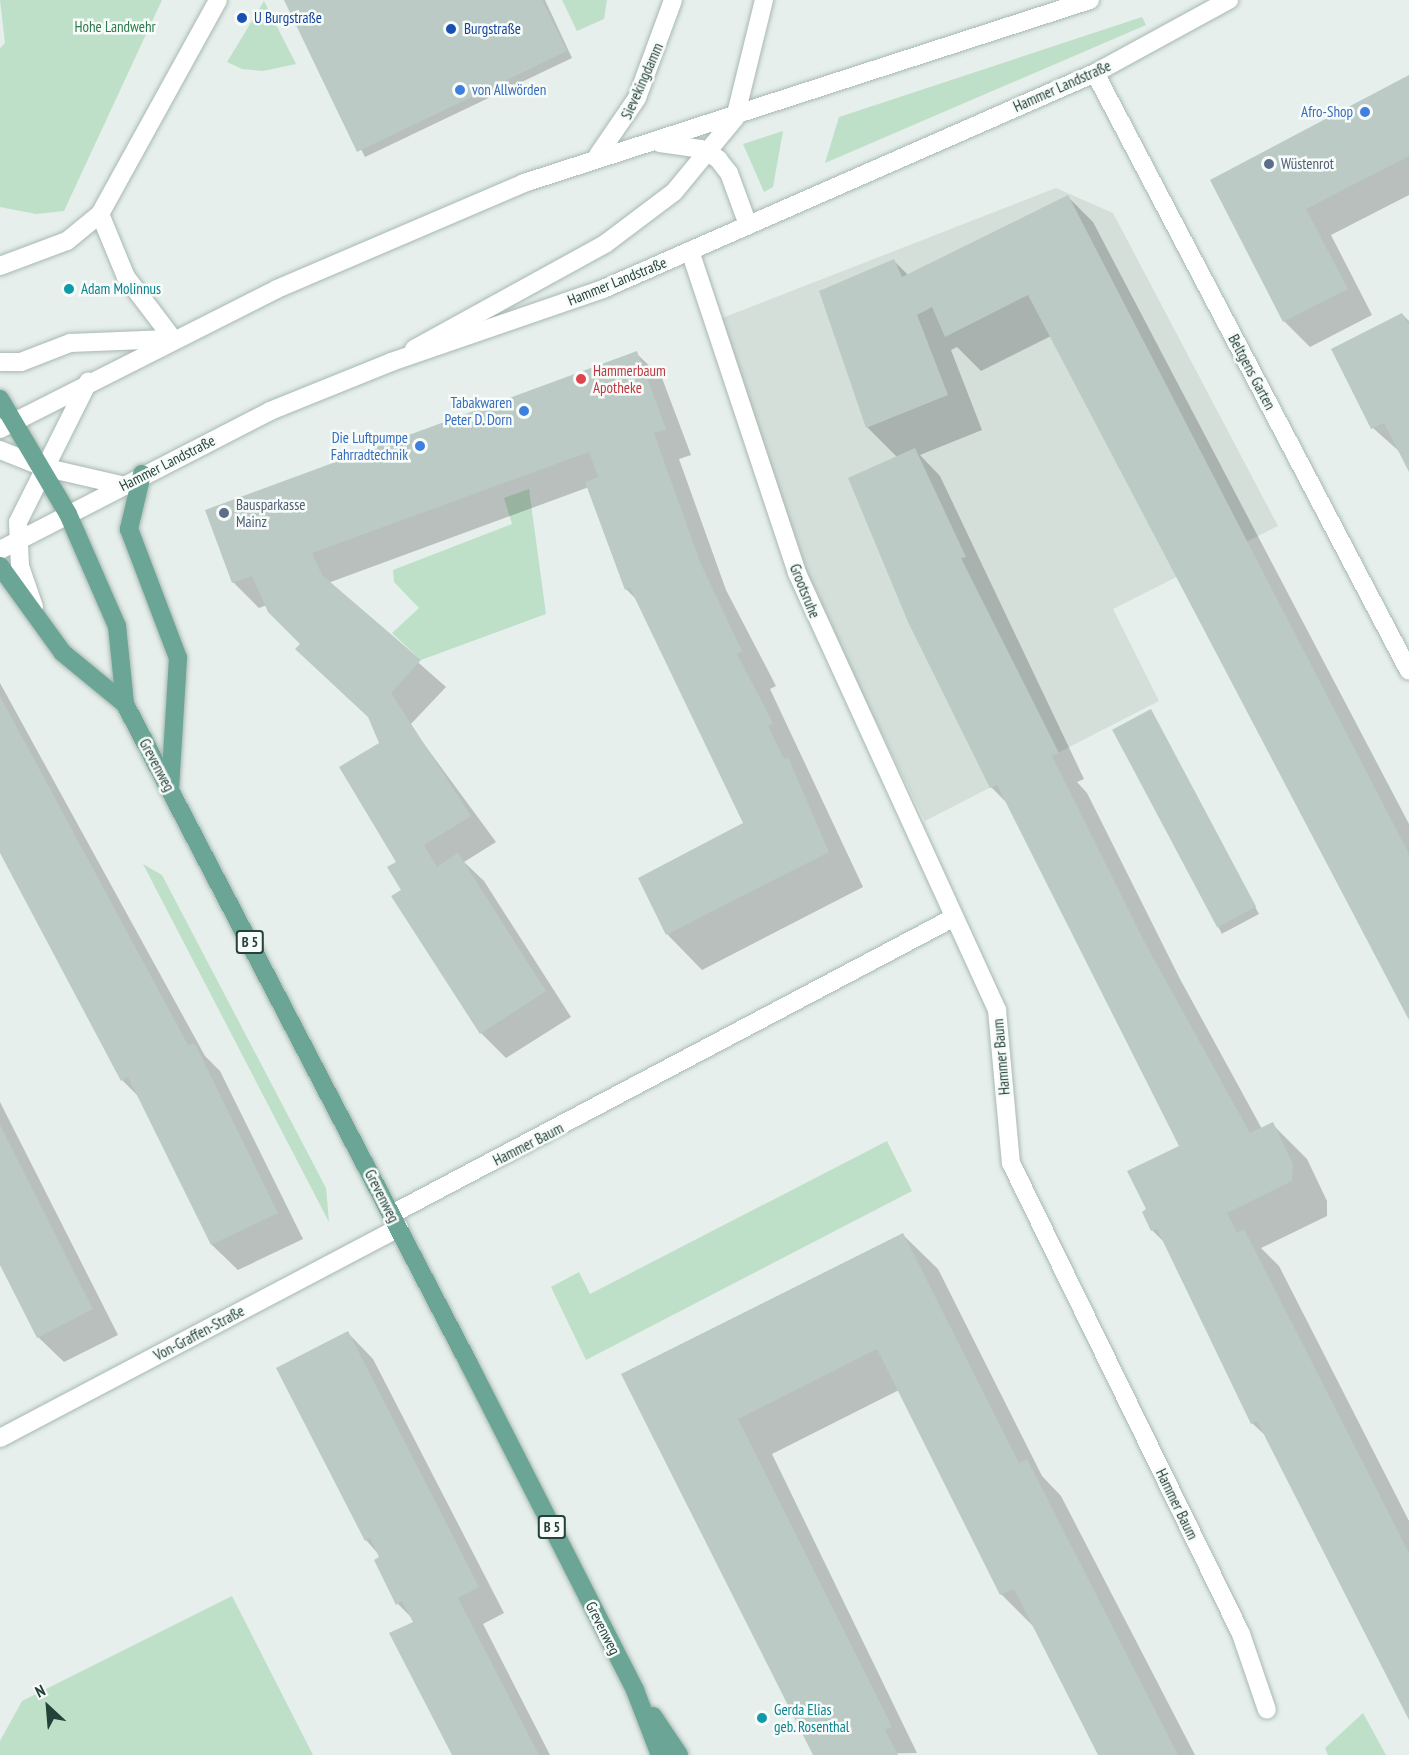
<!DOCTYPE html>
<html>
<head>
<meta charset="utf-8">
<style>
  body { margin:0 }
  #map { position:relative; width:1409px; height:1755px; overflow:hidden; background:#e6efeb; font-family:"PT Sans Narrow",sans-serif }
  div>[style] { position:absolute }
  .built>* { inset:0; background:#d4dfda }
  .green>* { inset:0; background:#bfe0c8 }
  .shadow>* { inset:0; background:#0003; transform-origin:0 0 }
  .building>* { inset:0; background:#bbcac4; transform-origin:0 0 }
  .roads { filter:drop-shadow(0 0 2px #a8b8b2) drop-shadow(0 0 2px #a8b8b2) }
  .service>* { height:18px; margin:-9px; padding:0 9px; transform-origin:9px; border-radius:9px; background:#fff }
  .minor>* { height:18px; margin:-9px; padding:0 9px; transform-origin:9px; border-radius:9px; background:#fff }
  .tertiary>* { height:18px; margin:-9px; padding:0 9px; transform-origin:9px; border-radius:9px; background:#fff }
  .secondary>* { height:18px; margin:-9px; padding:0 9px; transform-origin:9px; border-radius:9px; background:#fff }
  .primary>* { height:18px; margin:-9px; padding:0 9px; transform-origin:9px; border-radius:9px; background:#6aa596 }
  .dots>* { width:16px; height:16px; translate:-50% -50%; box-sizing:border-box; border:3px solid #f7fbf9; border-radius:50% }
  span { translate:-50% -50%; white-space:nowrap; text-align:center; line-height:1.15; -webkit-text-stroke:5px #f7fbf9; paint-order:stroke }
  .shield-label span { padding:2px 4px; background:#f7fbf9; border:2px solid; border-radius:4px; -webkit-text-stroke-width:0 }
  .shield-label { font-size:14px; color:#24423a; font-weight:700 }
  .transit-label { font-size:15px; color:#164399 }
  .left { translate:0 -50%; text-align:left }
  .park-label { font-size:15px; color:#2d7a4b }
  .street-label { font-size:15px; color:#24423a }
  .shop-label { font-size:15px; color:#366cbe }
  .right { translate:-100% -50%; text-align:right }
  .service-label { font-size:15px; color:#4e5e75 }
  .culture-label { font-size:15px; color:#0d838f }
  .health-label { font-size:15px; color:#be3a42 }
  .north { position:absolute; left:18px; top:1677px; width:60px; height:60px; -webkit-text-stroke:4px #f7fbf9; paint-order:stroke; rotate:334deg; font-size:16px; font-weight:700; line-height:24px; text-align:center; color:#24423a }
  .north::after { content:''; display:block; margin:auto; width:21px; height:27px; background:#24423a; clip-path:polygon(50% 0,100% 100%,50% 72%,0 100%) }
</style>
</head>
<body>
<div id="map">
  <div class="built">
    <i style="clip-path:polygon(1056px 188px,1113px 213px,1278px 526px,1113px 609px,1159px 701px,925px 821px,802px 572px,717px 320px)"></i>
  </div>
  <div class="green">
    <i style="clip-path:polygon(0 0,162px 0,64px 211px,36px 214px,0 207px,0 48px,5px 43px)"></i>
    <i style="clip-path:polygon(562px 0,607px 0,604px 19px,577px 31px)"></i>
    <i style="clip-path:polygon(264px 1px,296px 64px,263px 71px,242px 69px,227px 62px)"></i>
    <i style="clip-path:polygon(1142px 17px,1146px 25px,825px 163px,839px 117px)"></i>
    <i style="clip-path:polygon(783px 131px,773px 187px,764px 192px,743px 144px)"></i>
    <i style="clip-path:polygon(529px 489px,546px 614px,421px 660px,392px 633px,419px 608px,394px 582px,393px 570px,512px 524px,504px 498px)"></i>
    <i style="clip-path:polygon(143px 864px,162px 875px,326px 1188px,329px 1222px)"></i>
    <i style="clip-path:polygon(887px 1141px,912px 1191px,586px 1360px,551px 1287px,579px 1272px,590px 1294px)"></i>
    <i style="clip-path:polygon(232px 1596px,313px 1755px,0 1755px,0 1741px,22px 1701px)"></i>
    <i style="clip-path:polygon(1363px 1713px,1386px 1755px,1328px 1755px,1325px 1748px)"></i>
  </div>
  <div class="shadow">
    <i style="clip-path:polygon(286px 0,545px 0,572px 58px,365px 157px)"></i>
    <i style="clip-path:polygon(1409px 77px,1409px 195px,1331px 235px,1372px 315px,1310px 347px,1284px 321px,1212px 180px)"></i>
    <i style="clip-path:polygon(1068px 197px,1093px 222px,1409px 824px,1409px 1017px,1051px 336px,981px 371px,957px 347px,951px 350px,982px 430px,920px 455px,940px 476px,1084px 779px,1077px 782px,1087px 793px,1180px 979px,1262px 1129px,1272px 1124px,1307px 1159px,1327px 1201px,1327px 1216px,1261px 1248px,1279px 1266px,1409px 1521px,1409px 1709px,1268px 1438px,1252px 1423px,1165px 1243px,1152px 1230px,1148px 1210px,1181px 1147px,1007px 803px,991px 787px,898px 458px,867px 427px,893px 260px,909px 276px)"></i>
    <i style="clip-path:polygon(1402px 314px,1409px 321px,1409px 469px,1401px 453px,1373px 428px)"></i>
    <i style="clip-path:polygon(636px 353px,662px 378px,691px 455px,679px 459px,726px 590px,776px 686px,770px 689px,863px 887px,702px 970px,668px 935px,640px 878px,745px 823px,638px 601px,626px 589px,589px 487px,328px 583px,446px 687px,410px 725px,496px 842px,464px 862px,484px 881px,571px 1017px,506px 1058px,481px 1033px,403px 890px,381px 743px,371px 719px,267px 605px,259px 608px,233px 582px)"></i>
    <i style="clip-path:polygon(0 683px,205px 1056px,220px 1071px,303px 1239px,238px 1270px,212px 1245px,139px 1097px,122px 1080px,0 851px)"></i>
    <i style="left:1151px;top:711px;width:230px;height:42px;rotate:62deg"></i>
    <i style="clip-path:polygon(0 1102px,118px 1335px,64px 1362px,38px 1337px,0 1262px)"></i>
    <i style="clip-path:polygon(903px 1235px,938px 1269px,1042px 1476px,1061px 1496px,1195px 1755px,1101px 1755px,1036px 1629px,1001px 1594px,899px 1390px,772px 1454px,917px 1753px,814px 1755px,623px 1375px)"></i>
    <i style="clip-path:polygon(348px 1333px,373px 1359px,504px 1613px,483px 1624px,550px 1755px,453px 1755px,413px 1619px,398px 1604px,381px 1557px,366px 1540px)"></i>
  </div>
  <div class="building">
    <i style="clip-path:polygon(284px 0,542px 0,567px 51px,357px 152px)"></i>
    <i style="clip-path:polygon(1409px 75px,1409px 156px,1306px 209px,1348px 289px,1283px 322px,1210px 180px)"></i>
    <i style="clip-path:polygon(1068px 195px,1409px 854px,1409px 1020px,1028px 295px,945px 337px,932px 307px,917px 315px,948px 395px,866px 428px,819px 291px,894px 259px,902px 277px)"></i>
    <i style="clip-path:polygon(1402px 313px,1409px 325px,1409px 472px,1384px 423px,1371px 429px,1331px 349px)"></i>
    <i style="clip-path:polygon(637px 351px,666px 429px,654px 433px,700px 562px,742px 651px,737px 654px,773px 723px,768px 726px,784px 759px,788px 757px,829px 852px,666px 935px,638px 878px,743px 823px,630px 588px,625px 590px,585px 482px,598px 477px,589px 452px,312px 553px,322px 575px,421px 660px,391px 693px,471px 816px,424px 845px,437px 867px,458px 853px,546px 991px,480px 1034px,391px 896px,401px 890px,387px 867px,396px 862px,339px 767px,379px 743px,368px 717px,295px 649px,300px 644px,268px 612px,252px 576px,232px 583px,205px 510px)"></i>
    <i style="clip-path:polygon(915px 448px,966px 557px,961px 558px,1059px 753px,1052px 756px,1145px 943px,1250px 1133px,1273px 1122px,1293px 1164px,1292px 1181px,1227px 1213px,1237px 1233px,1244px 1229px,1409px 1553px,1409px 1720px,1257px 1421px,1251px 1424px,1157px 1229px,1151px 1231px,1142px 1212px,1146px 1209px,1127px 1171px,1179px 1146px,997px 785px,990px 788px,908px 622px,848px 478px)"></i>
    <i style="clip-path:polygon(0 696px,188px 1045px,195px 1044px,278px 1213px,211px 1245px,128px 1077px,121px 1081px,0 853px)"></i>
    <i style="left:1151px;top:709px;width:224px;height:44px;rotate:62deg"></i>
    <i style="clip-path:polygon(0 1125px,93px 1309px,37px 1338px,0 1265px)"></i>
    <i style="clip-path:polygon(903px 1233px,1019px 1463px,1027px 1459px,1178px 1755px,1098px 1755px,1014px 1589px,1000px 1595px,877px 1349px,738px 1419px,892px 1727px,885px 1730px,898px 1755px,813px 1755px,621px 1374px)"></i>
    <i style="clip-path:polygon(348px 1331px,479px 1587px,458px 1598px,539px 1755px,452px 1755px,389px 1633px,413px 1622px,402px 1601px,396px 1605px,374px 1560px,379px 1557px,370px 1538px,365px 1541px,276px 1368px)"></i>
  </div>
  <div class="roads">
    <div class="service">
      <i style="left:660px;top:143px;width:41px;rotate:8.3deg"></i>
      <i style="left:701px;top:149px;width:20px;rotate:30deg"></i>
      <i style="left:718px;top:159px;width:18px;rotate:52deg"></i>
      <i style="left:729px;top:173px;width:55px;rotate:69.9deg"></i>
      <i style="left:100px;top:214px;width:68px;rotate:67.6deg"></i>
      <i style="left:126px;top:277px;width:78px;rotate:52.8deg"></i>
      <i style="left:0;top:266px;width:72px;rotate:-20.5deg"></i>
      <i style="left:67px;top:241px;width:43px;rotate:-39.3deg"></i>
      <i style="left:100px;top:214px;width:244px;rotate:-61.1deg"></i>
    </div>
    <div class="minor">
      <i style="left:1095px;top:73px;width:675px;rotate:62.3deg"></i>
      <i style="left:690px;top:251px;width:339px;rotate:71.6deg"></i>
      <i style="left:797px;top:573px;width:481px;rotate:65.4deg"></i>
      <i style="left:997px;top:1010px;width:154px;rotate:84.8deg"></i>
      <i style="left:1011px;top:1163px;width:524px;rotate:63.97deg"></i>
      <i style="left:1241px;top:1634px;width:80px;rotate:71.1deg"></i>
      <i style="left:392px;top:1214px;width:634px;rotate:-27.82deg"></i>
      <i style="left:0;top:1438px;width:451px;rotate:-27.8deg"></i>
    </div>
    <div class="tertiary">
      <i style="left:598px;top:155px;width:69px;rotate:-55.6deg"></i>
      <i style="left:637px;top:98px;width:104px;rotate:-69.8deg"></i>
      <i style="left:414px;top:349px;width:218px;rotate:-28.8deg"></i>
      <i style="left:605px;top:244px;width:86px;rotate:-37deg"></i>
      <i style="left:674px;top:192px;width:96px;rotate:-50.5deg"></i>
      <i style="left:735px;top:118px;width:122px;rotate:-76.2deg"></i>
    </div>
    <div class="secondary">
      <i style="left:0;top:362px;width:21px"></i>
      <i style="left:21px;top:362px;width:53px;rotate:-21.2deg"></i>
      <i style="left:70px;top:343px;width:98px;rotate:-2.3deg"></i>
      <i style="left:0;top:429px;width:310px;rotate:-26.8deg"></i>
      <i style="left:277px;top:289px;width:269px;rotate:-23.2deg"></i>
      <i style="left:524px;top:183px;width:595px;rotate:-17.92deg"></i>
      <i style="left:0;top:450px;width:46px;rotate:21.6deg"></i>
      <i style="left:43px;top:467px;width:80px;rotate:13deg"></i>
      <i style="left:0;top:550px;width:304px;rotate:-27.2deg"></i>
      <i style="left:270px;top:411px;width:131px;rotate:-22deg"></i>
      <i style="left:391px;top:362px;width:224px;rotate:-19deg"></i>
      <i style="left:603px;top:289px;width:537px;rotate:-23.7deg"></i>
      <i style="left:1095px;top:73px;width:153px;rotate:-28.6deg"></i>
      <i style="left:34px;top:607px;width:43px;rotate:-108.9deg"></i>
      <i style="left:20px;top:566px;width:44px;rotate:-92.6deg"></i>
      <i style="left:18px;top:522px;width:157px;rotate:-63.4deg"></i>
    </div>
    <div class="primary">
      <i style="left:0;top:399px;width:134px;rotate:59.4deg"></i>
      <i style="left:68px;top:514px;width:122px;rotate:66.4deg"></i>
      <i style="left:117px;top:626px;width:78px;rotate:84.1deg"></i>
      <i style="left:125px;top:704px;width:744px;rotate:62.47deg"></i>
      <i style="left:469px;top:1364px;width:366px;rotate:63deg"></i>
      <i style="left:635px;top:1690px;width:70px;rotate:69deg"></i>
      <i style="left:142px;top:474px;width:57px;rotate:103.3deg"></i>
      <i style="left:129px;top:529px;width:138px;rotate:69.2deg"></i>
      <i style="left:178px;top:658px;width:129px;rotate:93.5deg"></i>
      <i style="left:0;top:566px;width:107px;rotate:54.1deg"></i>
      <i style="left:63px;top:653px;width:80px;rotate:39.4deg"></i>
      <i style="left:653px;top:1716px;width:47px;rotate:56.3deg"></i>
    </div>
  </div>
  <div class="dots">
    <i style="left:242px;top:18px;background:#1a4fb4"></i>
    <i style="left:451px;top:29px;background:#1a4fb4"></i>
    <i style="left:460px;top:90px;background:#3f7fe0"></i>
    <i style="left:1365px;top:112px;background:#3f7fe0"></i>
    <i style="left:1269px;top:164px;background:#5c6f8a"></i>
    <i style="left:69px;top:289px;background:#0f9aa8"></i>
    <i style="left:581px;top:379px;background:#e0444e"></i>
    <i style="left:524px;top:411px;background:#3f7fe0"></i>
    <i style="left:420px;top:446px;background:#3f7fe0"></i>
    <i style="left:224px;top:513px;background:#5c6f8a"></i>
    <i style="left:762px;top:1718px;background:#0f9aa8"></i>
  </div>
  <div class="shield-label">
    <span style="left:250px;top:942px">B 5</span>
    <span style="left:552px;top:1527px">B 5</span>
  </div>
  <div class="transit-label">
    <span class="left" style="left:254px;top:18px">U Burgstraße</span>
    <span class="left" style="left:464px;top:29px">Burgstraße</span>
  </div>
  <div class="park-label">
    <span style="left:115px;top:27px">Hohe Landwehr</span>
  </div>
  <div class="street-label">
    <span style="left:642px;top:81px;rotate:-66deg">Sievekingdamm</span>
    <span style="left:1062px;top:86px;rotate:-24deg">Hammer Landstraße</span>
    <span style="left:617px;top:281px;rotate:-22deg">Hammer Landstraße</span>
    <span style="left:1252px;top:372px;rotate:62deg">Beltgens Garten</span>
    <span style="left:167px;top:463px;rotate:-27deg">Hammer Landstraße</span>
    <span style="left:805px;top:591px;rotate:68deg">Grootsruhe</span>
    <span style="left:157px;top:765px;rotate:62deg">Grevenweg</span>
    <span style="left:1001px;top:1057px;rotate:-95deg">Hammer Baum</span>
    <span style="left:528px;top:1144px;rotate:-27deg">Hammer Baum</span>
    <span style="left:382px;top:1196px;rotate:63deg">Grevenweg</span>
    <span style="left:199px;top:1333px;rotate:-28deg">Von-Graffen-Straße</span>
    <span style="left:1177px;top:1504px;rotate:64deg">Hammer Baum</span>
    <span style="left:603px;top:1628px;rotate:63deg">Grevenweg</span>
  </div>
  <div class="shop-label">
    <span class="left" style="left:472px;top:90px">von Allwörden</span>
    <span class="right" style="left:1353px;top:112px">Afro-Shop</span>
    <span class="right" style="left:512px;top:411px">Tabakwaren<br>Peter D. Dorn</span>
    <span class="right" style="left:408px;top:446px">Die Luftpumpe<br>Fahrradtechnik</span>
  </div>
  <div class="service-label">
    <span class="left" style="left:1281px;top:164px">Wüstenrot</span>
    <span class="left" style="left:236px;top:513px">Bausparkasse<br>Mainz</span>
  </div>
  <div class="culture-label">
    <span class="left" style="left:81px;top:289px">Adam Molinnus</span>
    <span class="left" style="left:774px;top:1718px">Gerda Elias<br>geb. Rosenthal</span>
  </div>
  <div class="health-label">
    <span class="left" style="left:593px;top:379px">Hammerbaum<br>Apotheke</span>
  </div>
  <div class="north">N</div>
</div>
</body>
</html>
